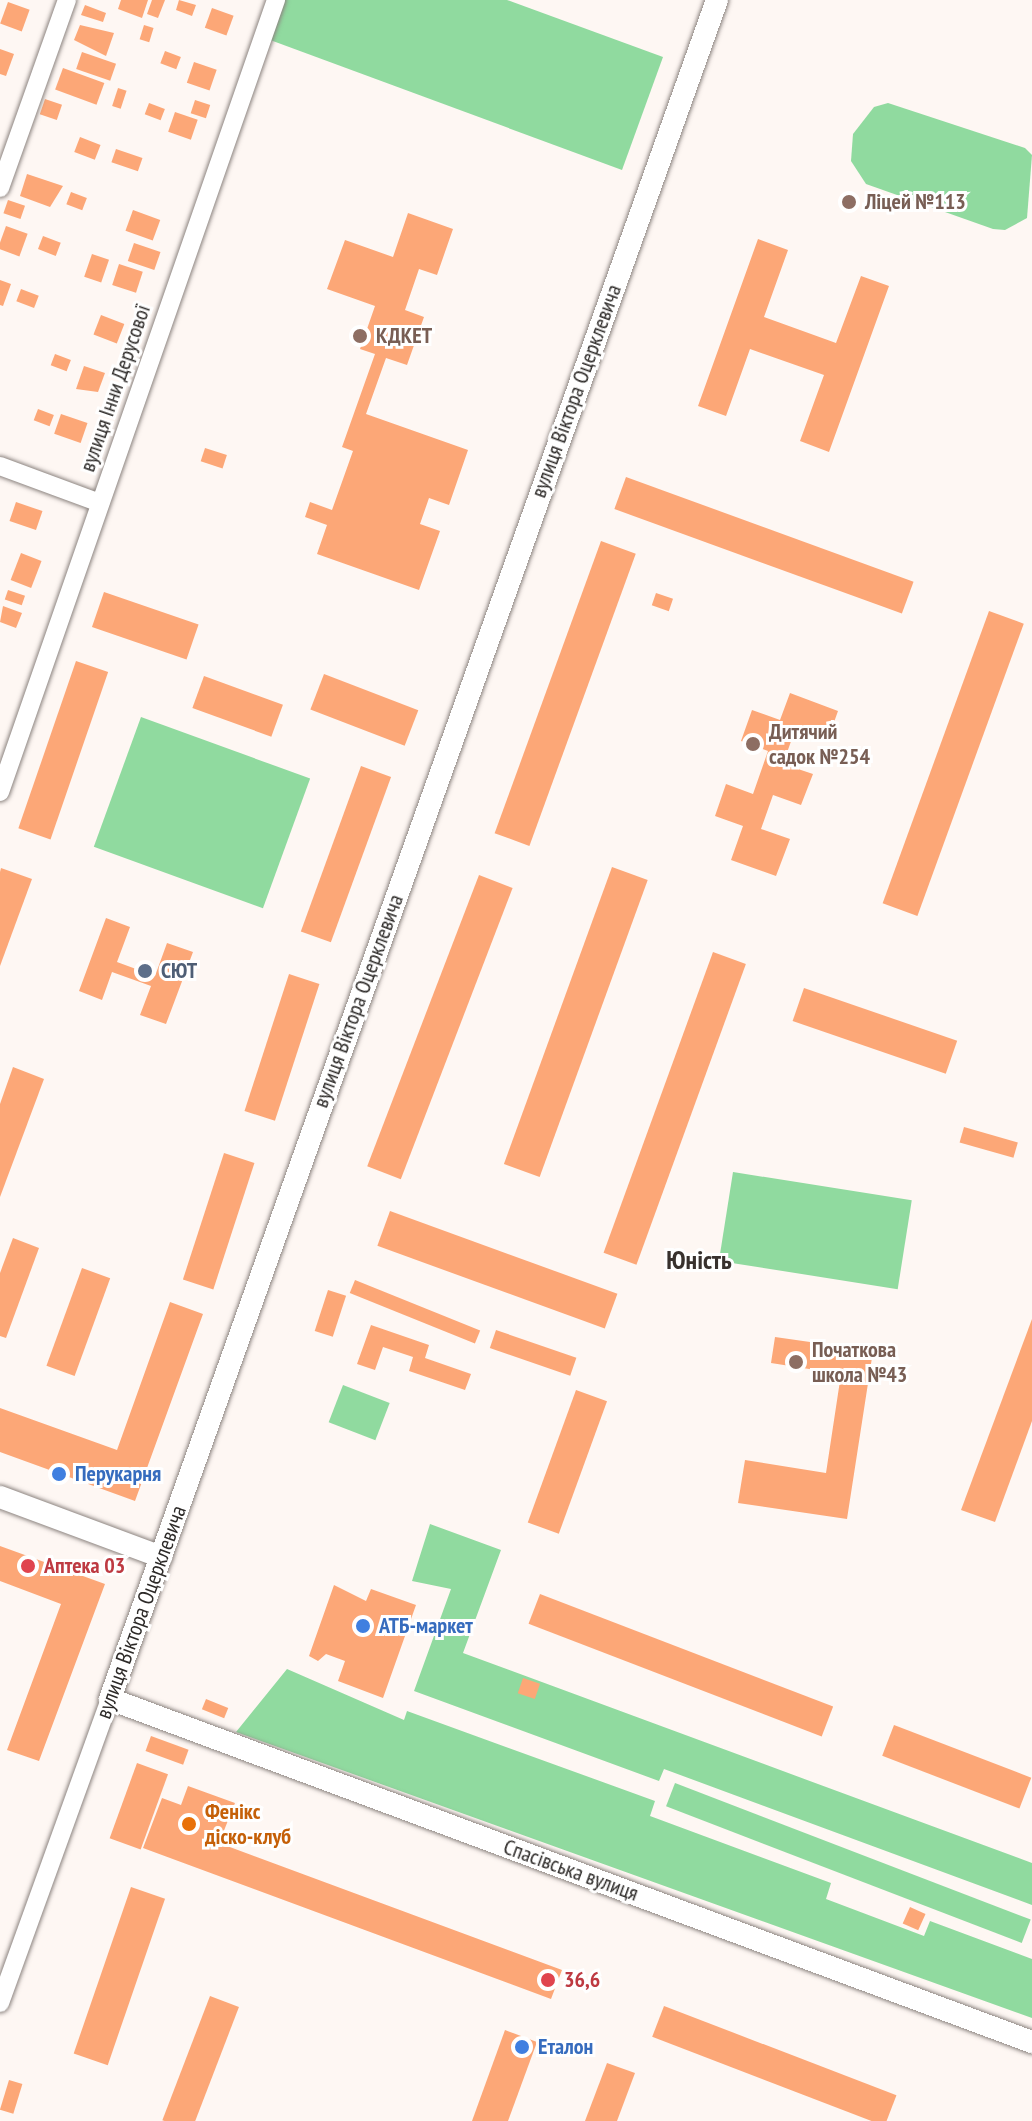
<!DOCTYPE html>
<html>
<head>
<meta charset="utf-8">
<style>
  body { margin:0 }
  #map { position:relative; width:1032px; height:2121px; overflow:hidden; background:#fef7f3; font-family:"PT Sans Narrow",sans-serif }
  div>[style] { position:absolute }
  .green>* { inset:0; background:#90da9f; transform-origin:0 0 }
  .building>* { inset:0; background:#fca777; transform-origin:0 0 }
  .roads { filter:drop-shadow(0 0 2px #8c8480) drop-shadow(0 0 2px #8c8480) }
  .minor>* { height:18px; margin:-9px; padding:0 9px; transform-origin:9px; border-radius:9px; background:#fff }
  .tertiary>* { height:22px; margin:-11px; padding:0 11px; transform-origin:11px; border-radius:11px; background:#fff }
  .dots>* { width:22px; height:22px; translate:-50% -50%; box-sizing:border-box; border:4px solid #fff; border-radius:50% }
  span { translate:-50% -50%; white-space:nowrap; text-align:center; line-height:1.15; -webkit-text-stroke:6px #fff; paint-order:stroke }
  .education-label { font-size:22px; color:#785e54; font-weight:700 }
  .left { translate:0 -50%; text-align:left }
  .street-label { font-size:22px; color:#2d2a28 }
  .service-label { font-size:22px; color:#4e5e75; font-weight:700 }
  .shop-label { font-size:22px; color:#366cbe; font-weight:700 }
  .health-label { font-size:22px; color:#be3a42; font-weight:700 }
  .food-label { font-size:22px; color:#c56008; font-weight:700 }
  .quarter-label { font-size:26px; color:#38312d; font-weight:700 }
</style>
</head>
<body>
<div id="map">
  <div class="green">
    <i style="clip-path:polygon(276px 0,507px 0,663px 57px,622px 170px,262px 37px)"></i>
    <i style="clip-path:polygon(888px 103px,1025px 148px,1032px 155px,1027px 218px,1005px 230px,993px 229px,866px 184px,851px 161px,853px 134px,874px 107px)"></i>
    <i style="left:141px;top:717px;width:180px;height:138px;rotate:20deg"></i>
    <i style="left:733px;top:1172px;width:181px;height:90px;rotate:9deg"></i>
    <i style="left:343px;top:1385px;width:50px;height:40px;rotate:21deg"></i>
    <i style="clip-path:polygon(430px 1524px,501px 1550px,463px 1653px,1032px 1863px,1032px 1905px,664px 1769px,659px 1781px,414px 1691px,451px 1589px,412px 1581px)"></i>
    <i style="clip-path:polygon(287px 1669px,404px 1720px,407px 1711px,655px 1801px,650px 1816px,831px 1883px,826px 1899px,924px 1936px,930px 1921px,1032px 1959px,1032px 2018px,236px 1732px)"></i>
    <i style="left:675px;top:1783px;width:381px;height:25px;rotate:21deg"></i>
  </div>
  <div class="building">
    <i style="clip-path:polygon(121px 0,148px 0,142px 18px,118px 9px)"></i>
    <i style="clip-path:polygon(152px 0,165px 0,158px 18px,147px 14px)"></i>
    <i style="clip-path:polygon(179px 0,196px 5px,192px 16px,176px 10px)"></i>
    <i style="left:8px;top:2px;width:23px;height:23px;rotate:20deg"></i>
    <i style="clip-path:polygon(85px 5px,106px 13px,103px 22px,81px 15px)"></i>
    <i style="left:212px;top:8px;width:23px;height:21px;rotate:20deg"></i>
    <i style="clip-path:polygon(80px 25px,114px 33px,106px 56px,74px 40px)"></i>
    <i style="left:144px;top:25px;width:10px;height:15px;rotate:17deg"></i>
    <i style="clip-path:polygon(0 49px,14px 54px,6px 76px,0 74px)"></i>
    <i style="left:165px;top:51px;width:17px;height:13px;rotate:21deg"></i>
    <i style="left:82px;top:52px;width:36px;height:18px;rotate:19deg"></i>
    <i style="left:194px;top:62px;width:24px;height:22px;rotate:19deg"></i>
    <i style="left:63px;top:68px;width:44px;height:23px;rotate:20deg"></i>
    <i style="left:118px;top:88px;width:9px;height:19px;rotate:18deg"></i>
    <i style="left:45px;top:99px;width:18px;height:16px;rotate:19deg"></i>
    <i style="left:195px;top:100px;width:16px;height:14px;rotate:18deg"></i>
    <i style="left:149px;top:103px;width:17px;height:12px;rotate:21deg"></i>
    <i style="left:175px;top:112px;width:24px;height:21px;rotate:19deg"></i>
    <i style="left:80px;top:137px;width:22px;height:16px;rotate:21deg"></i>
    <i style="left:116px;top:149px;width:28px;height:14px;rotate:19deg"></i>
    <i style="clip-path:polygon(27px 174px,63px 186px,50px 207px,20px 196px)"></i>
    <i style="left:71px;top:192px;width:17px;height:13px;rotate:21deg"></i>
    <i style="left:8px;top:200px;width:18px;height:14px;rotate:19deg"></i>
    <i style="left:133px;top:210px;width:29px;height:22px;rotate:20deg"></i>
    <i style="clip-path:polygon(408px 213px,453px 229px,437px 275px,419px 269px,405px 310px,424px 317px,407px 365px,386px 358px,366px 414px,468px 450px,449px 505px,429px 498px,420px 524px,440px 531px,419px 590px,317px 554px,327px 525px,305px 517px,310px 502px,332px 510px,353px 451px,342px 447px,375px 354px,360px 349px,375px 306px,327px 289px,345px 240px,393px 257px)"></i>
    <i style="left:6px;top:226px;width:23px;height:24px;rotate:20deg"></i>
    <i style="left:43px;top:236px;width:19px;height:14px;rotate:21deg"></i>
    <i style="clip-path:polygon(758px 239px,788px 250px,764px 317px,836px 343px,861px 276px,889px 286px,829px 452px,800px 441px,824px 375px,750px 349px,726px 416px,698px 406px)"></i>
    <i style="left:134px;top:243px;width:28px;height:19px;rotate:19deg"></i>
    <i style="left:92px;top:254px;width:18px;height:24px;rotate:19deg"></i>
    <i style="left:119px;top:264px;width:25px;height:22px;rotate:18deg"></i>
    <i style="clip-path:polygon(0 280px,11px 284px,3px 306px,0 305px)"></i>
    <i style="left:21px;top:289px;width:19px;height:13px;rotate:21deg"></i>
    <i style="left:101px;top:315px;width:25px;height:21px;rotate:21deg"></i>
    <i style="left:55px;top:354px;width:17px;height:12px;rotate:21deg"></i>
    <i style="clip-path:polygon(84px 366px,105px 373px,98px 392px,76px 389px)"></i>
    <i style="left:38px;top:409px;width:17px;height:12px;rotate:21deg"></i>
    <i style="left:61px;top:414px;width:28px;height:21px;rotate:19deg"></i>
    <i style="left:205px;top:448px;width:23px;height:14px;rotate:18deg"></i>
    <i style="left:626px;top:477px;width:306px;height:34px;rotate:20deg"></i>
    <i style="left:16px;top:502px;width:28px;height:20px;rotate:19deg"></i>
    <i style="left:601px;top:541px;width:37px;height:311px;rotate:20deg"></i>
    <i style="left:21px;top:553px;width:22px;height:29px;rotate:21deg"></i>
    <i style="left:8px;top:590px;width:18px;height:10px;rotate:19deg"></i>
    <i style="left:104px;top:592px;width:100px;height:37px;rotate:19deg"></i>
    <i style="left:656px;top:593px;width:18px;height:13px;rotate:19deg"></i>
    <i style="clip-path:polygon(3px 606px,22px 613px,16px 628px,0 622px)"></i>
    <i style="left:989px;top:611px;width:37px;height:311px;rotate:20deg"></i>
    <i style="left:76px;top:661px;width:34px;height:177px;rotate:19deg"></i>
    <i style="left:324px;top:674px;width:101px;height:38px;rotate:21deg"></i>
    <i style="left:204px;top:676px;width:84px;height:34px;rotate:20deg"></i>
    <i style="clip-path:polygon(790px 693px,838px 711px,827px 742px,795px 730px,783px 764px,813px 774px,801px 805px,773px 795px,761px 829px,790px 839px,776px 876px,731px 860px,743px 826px,715px 816px,726px 784px,753px 794px,768px 751px,741px 741px,752px 710px,780px 720px)"></i>
    <i style="left:361px;top:766px;width:32px;height:176px;rotate:20deg"></i>
    <i style="left:612px;top:867px;width:38px;height:316px;rotate:20deg"></i>
    <i style="clip-path:polygon(1px 868px,32px 879px,0 966px,0 872px)"></i>
    <i style="left:479px;top:875px;width:36px;height:312px;rotate:21deg"></i>
    <i style="clip-path:polygon(106px 918px,130px 927px,117px 962px,155px 976px,167px 943px,193px 952px,166px 1024px,140px 1015px,151px 986px,112px 972px,102px 1000px,79px 991px)"></i>
    <i style="left:713px;top:952px;width:35px;height:320px;rotate:20deg"></i>
    <i style="left:289px;top:974px;width:32px;height:144px;rotate:18deg"></i>
    <i style="left:804px;top:988px;width:162px;height:35px;rotate:19deg"></i>
    <i style="clip-path:polygon(13px 1067px,44px 1079px,0 1197px,0 1104px)"></i>
    <i style="left:964px;top:1127px;width:56px;height:16px;rotate:16deg"></i>
    <i style="left:224px;top:1153px;width:32px;height:133px;rotate:18deg"></i>
    <i style="left:390px;top:1211px;width:242px;height:37px;rotate:20deg"></i>
    <i style="clip-path:polygon(13px 1238px,39px 1248px,6px 1338px,0 1336px,0 1273px)"></i>
    <i style="left:82px;top:1268px;width:30px;height:104px;rotate:20deg"></i>
    <i style="left:355px;top:1280px;width:135px;height:14px;rotate:22deg"></i>
    <i style="left:328px;top:1290px;width:19px;height:43px;rotate:18deg"></i>
    <i style="clip-path:polygon(170px 1302px,203px 1314px,135px 1501px,0 1452px,0 1408px,117px 1450px)"></i>
    <i style="clip-path:polygon(1032px 1319px,1032px 1421px,995px 1522px,961px 1510px)"></i>
    <i style="clip-path:polygon(371px 1325px,429px 1345px,425px 1358px,471px 1374px,465px 1390px,409px 1371px,413px 1357px,383px 1347px,375px 1370px,357px 1364px)"></i>
    <i style="left:496px;top:1330px;width:85px;height:19px;rotate:19deg"></i>
    <i style="clip-path:polygon(775px 1337px,873px 1351px,847px 1519px,738px 1503px,745px 1460px,826px 1473px,841px 1374px,771px 1363px)"></i>
    <i style="left:576px;top:1390px;width:33px;height:141px;rotate:20deg"></i>
    <i style="clip-path:polygon(0 1546px,105px 1584px,39px 1761px,7px 1750px,61px 1604px,0 1581px)"></i>
    <i style="clip-path:polygon(334px 1585px,366px 1601px,371px 1589px,416px 1605px,383px 1698px,338px 1681px,345px 1661px,326px 1654px,318px 1661px,309px 1656px)"></i>
    <i style="left:540px;top:1594px;width:314px;height:32px;rotate:21deg"></i>
    <i style="left:523px;top:1678px;width:18px;height:16px;rotate:19deg"></i>
    <i style="left:206px;top:1699px;width:24px;height:11px;rotate:22deg"></i>
    <i style="left:894px;top:1725px;width:147px;height:33px;rotate:21deg"></i>
    <i style="left:151px;top:1736px;width:40px;height:16px;rotate:20deg"></i>
    <i style="left:137px;top:1763px;width:33px;height:80px;rotate:20deg"></i>
    <i style="clip-path:polygon(188px 1786px,235px 1803px,219px 1843px,562px 1970px,551px 1999px,143px 1848px,162px 1798px,181px 1805px)"></i>
    <i style="left:131px;top:1887px;width:36px;height:176px;rotate:19deg"></i>
    <i style="left:910px;top:1907px;width:17px;height:18px;rotate:24deg"></i>
    <i style="left:210px;top:1996px;width:31px;height:133px;rotate:21deg"></i>
    <i style="left:664px;top:2006px;width:249px;height:33px;rotate:21deg"></i>
    <i style="clip-path:polygon(505px 2030px,537px 2042px,508px 2121px,472px 2121px)"></i>
    <i style="clip-path:polygon(607px 2063px,635px 2073px,617px 2121px,585px 2121px)"></i>
    <i style="left:9px;top:2080px;width:14px;height:31px;rotate:17deg"></i>
  </div>
  <div class="roads">
    <div class="minor">
      <i style="left:0;top:188px;width:200px;rotate:-70.4deg"></i>
      <i style="left:0;top:466px;width:107px;rotate:20.3deg"></i>
      <i style="left:0;top:792px;width:839px;rotate:-70.79deg"></i>
      <i style="left:0;top:2003px;width:323px;rotate:-70.1deg"></i>
    </div>
    <div class="tertiary">
      <i style="left:717px;top:0;width:1804px;rotate:109.66deg"></i>
      <i style="left:110px;top:1699px;width:984px;rotate:20.41deg"></i>
      <i style="left:0;top:1497px;width:172px;rotate:20.4deg"></i>
    </div>
  </div>
  <div class="dots">
    <i style="left:849px;top:202px;background:#8d6e63"></i>
    <i style="left:360px;top:336px;background:#8d6e63"></i>
    <i style="left:753px;top:744px;background:#8d6e63"></i>
    <i style="left:145px;top:971px;background:#5c6f8a"></i>
    <i style="left:796px;top:1362px;background:#8d6e63"></i>
    <i style="left:59px;top:1474px;background:#3f7fe0"></i>
    <i style="left:28px;top:1566px;background:#e0444e"></i>
    <i style="left:363px;top:1626px;background:#3f7fe0"></i>
    <i style="left:189px;top:1824px;background:#e8710a"></i>
    <i style="left:548px;top:1980px;background:#e0444e"></i>
    <i style="left:522px;top:2047px;background:#3f7fe0"></i>
  </div>
  <div class="education-label">
    <span class="left" style="left:865px;top:202px">Ліцей №113</span>
    <span class="left" style="left:376px;top:336px">КДКЕТ</span>
    <span class="left" style="left:769px;top:744px">Дитячий<br>садок №254</span>
    <span class="left" style="left:812px;top:1362px">Початкова<br>школа №43</span>
  </div>
  <div class="street-label">
    <span style="left:115px;top:388px;rotate:-71deg">вулиця Інни Дерусової</span>
    <span style="left:576px;top:391px;rotate:-70deg">вулиця Віктора Оцерклевича</span>
    <span style="left:358px;top:1001px;rotate:-70deg">вулиця Віктора Оцерклевича</span>
    <span style="left:141px;top:1612px;rotate:-70deg">вулиця Віктора Оцерклевича</span>
    <span style="left:571px;top:1870px;rotate:20deg">Спасівська вулиця</span>
  </div>
  <div class="service-label">
    <span class="left" style="left:161px;top:971px">СЮТ</span>
  </div>
  <div class="shop-label">
    <span class="left" style="left:75px;top:1474px">Перукарня</span>
    <span class="left" style="left:379px;top:1626px">АТБ-маркет</span>
    <span class="left" style="left:538px;top:2047px">Еталон</span>
  </div>
  <div class="health-label">
    <span class="left" style="left:44px;top:1566px">Аптека 03</span>
    <span class="left" style="left:564px;top:1980px">36,6</span>
  </div>
  <div class="food-label">
    <span class="left" style="left:205px;top:1824px">Фенікс<br>діско-клуб</span>
  </div>
  <div class="quarter-label">
    <span style="left:699px;top:1260px">Юність</span>
  </div>
</div>
</body>
</html>
